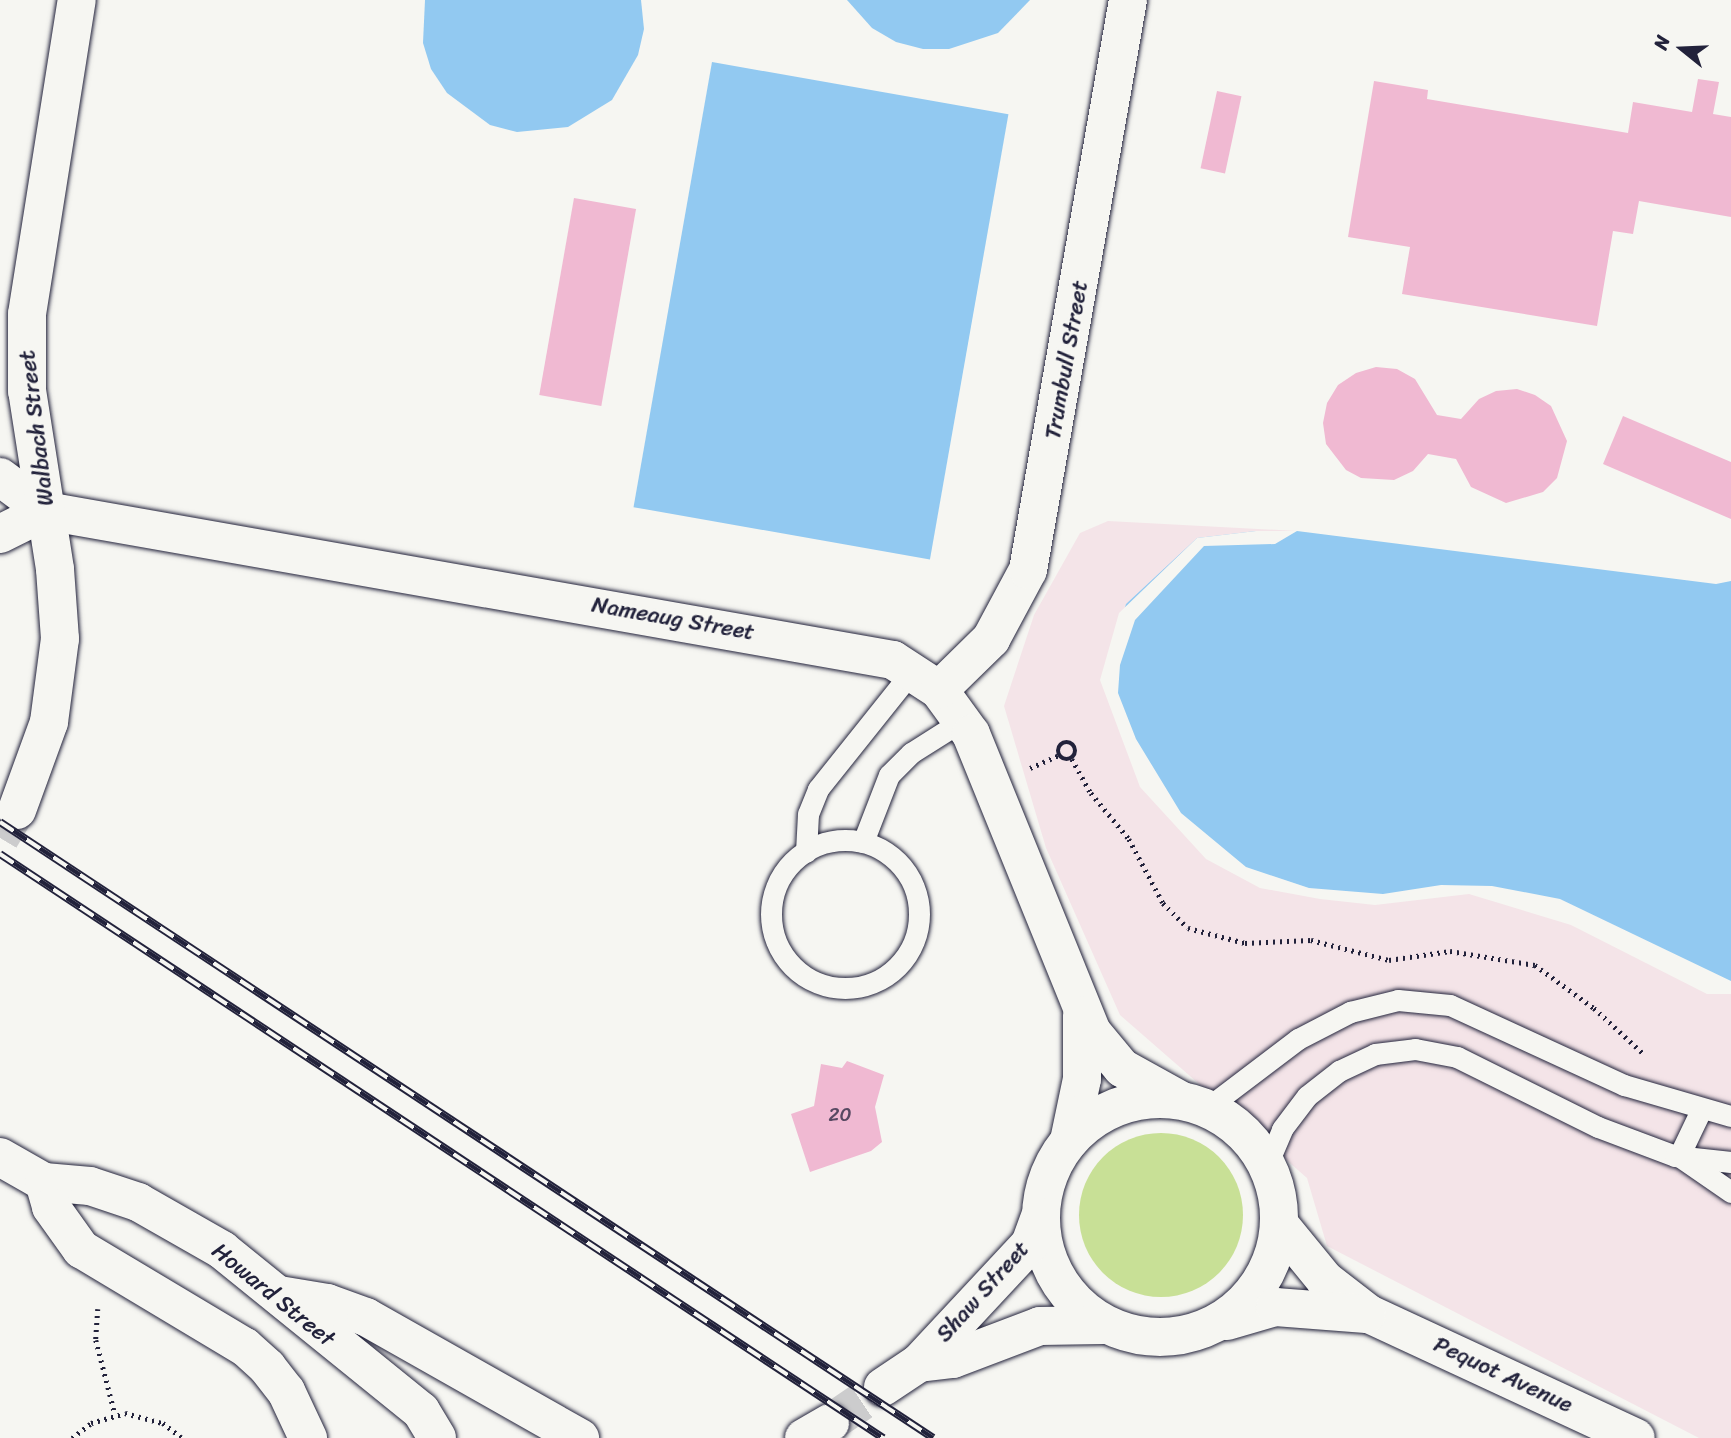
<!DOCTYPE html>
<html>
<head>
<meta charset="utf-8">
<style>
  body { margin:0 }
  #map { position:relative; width:1731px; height:1438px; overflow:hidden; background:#f6f6f2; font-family:Sriracha,sans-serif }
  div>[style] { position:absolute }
  .built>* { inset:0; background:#f4e4e8 }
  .green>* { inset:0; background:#c8e096 }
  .round { border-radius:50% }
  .water>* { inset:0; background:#92c9f1; transform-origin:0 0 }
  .pier>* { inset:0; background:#f6f6f2 }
  .building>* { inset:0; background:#f0b9d2; transform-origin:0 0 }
  .minor-tunnel>* { height:38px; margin-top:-19px; transform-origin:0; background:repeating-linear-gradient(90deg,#cccccd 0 38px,transparent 0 57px) }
  .tertiary-tunnel>* { height:38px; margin-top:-19px; transform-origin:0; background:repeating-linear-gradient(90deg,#cccccd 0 38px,transparent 0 57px) }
  .path>* { height:4.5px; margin-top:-2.25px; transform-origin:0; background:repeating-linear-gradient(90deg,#22223b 0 2px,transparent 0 7px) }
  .path>.ring { margin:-2.25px; padding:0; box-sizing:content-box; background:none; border:4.5px solid #22223b; border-radius:50% }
  .roads { filter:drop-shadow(0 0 2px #22223b) drop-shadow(0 0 2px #22223b) }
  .service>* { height:21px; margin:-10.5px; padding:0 10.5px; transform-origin:10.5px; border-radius:10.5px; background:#f6f6f2 }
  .service>.ring { margin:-10.5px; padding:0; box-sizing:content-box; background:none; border:21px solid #f6f6f2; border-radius:50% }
  .minor>* { height:38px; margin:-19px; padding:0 19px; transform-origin:19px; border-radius:19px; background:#f6f6f2 }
  .tertiary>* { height:38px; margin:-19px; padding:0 19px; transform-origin:19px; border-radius:19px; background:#f6f6f2 }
  .tertiary>.ring { margin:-19px; padding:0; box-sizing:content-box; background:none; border:38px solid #f6f6f2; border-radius:50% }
  .secondary>* { height:38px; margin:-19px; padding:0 19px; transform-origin:19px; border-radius:19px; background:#f6f6f2 }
  .rail>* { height:8px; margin-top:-4px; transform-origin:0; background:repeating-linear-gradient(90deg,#f6f6f2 0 16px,#22223b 0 32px); box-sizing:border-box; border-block:2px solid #22223b }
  span { translate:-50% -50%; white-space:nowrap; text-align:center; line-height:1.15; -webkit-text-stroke:5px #f6f6f2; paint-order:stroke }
  .number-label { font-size:19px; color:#564861 }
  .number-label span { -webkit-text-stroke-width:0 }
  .street-label { font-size:23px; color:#22223b }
  .north { position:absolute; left:1647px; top:14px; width:70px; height:70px; -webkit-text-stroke:5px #f6f6f2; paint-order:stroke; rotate:288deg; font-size:19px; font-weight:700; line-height:28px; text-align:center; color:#22223b }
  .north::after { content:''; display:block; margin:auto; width:24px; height:32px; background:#22223b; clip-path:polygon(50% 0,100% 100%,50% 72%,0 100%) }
</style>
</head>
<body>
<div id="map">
  <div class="built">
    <i style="clip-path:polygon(1108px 521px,1297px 531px,1197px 538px,1470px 890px,1572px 921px,1731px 990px,1731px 1438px,1699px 1438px,1327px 1246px,1307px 1178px,1120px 1015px,1046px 848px,1004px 706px,1034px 615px,1080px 533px)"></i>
  </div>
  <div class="green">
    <i class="round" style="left:1079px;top:1133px;width:164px;height:164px"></i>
  </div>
  <div class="water">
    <i style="clip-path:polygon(425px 0,641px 0,644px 29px,638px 55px,612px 100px,568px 127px,517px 132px,490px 125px,447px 93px,431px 69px,423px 43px)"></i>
    <i style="clip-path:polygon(847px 0,1030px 0,998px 33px,949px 49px,923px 49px,896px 42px,872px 28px)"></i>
    <i style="left:712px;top:62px;width:301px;height:452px;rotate:10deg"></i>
    <i style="clip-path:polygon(1256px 531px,1297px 531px,1716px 584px,1731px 581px,1731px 990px,1572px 921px,1470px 890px,1375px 901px,1261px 885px,1143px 785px,1103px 680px,1126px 604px,1197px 538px)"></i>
  </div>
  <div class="pier">
    <i style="clip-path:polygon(1256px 531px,1297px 531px,1275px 544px,1204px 546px,1135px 620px,1120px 665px,1118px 693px,1136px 739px,1181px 813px,1246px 867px,1309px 888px,1383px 894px,1441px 885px,1492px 886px,1560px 899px,1731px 981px,1731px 994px,1707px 994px,1571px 925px,1469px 894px,1375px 905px,1320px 899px,1260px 888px,1206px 859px,1140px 787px,1100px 680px,1119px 613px,1197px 538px)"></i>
  </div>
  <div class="building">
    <i style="clip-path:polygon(1698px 79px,1719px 82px,1713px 114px,1731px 117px,1731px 217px,1639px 201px,1633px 234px,1613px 231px,1597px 326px,1402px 294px,1410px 247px,1348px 237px,1374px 81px,1428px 90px,1427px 99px,1628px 133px,1633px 102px,1692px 112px)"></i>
    <i style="left:1217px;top:91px;width:25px;height:79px;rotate:12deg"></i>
    <i style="left:574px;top:198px;width:63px;height:200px;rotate:10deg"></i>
    <i style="clip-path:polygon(1376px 367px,1397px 369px,1415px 379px,1437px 415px,1461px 419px,1479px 399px,1496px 391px,1517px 389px,1535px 395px,1551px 406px,1567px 441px,1557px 478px,1543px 492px,1506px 503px,1471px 487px,1456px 459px,1428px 454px,1413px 471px,1394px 480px,1361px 478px,1346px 470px,1326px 444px,1323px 423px,1327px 403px,1338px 385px,1356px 373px)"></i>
    <i style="clip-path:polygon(1623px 416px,1731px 462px,1731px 519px,1603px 464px)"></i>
    <i style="clip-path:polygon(847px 1061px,884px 1075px,875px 1107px,882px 1142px,871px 1151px,810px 1172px,791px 1114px,814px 1106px,821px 1064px,842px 1068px)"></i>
  </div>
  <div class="minor-tunnel">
    <i style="left:0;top:838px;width:33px;rotate:-59deg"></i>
  </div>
  <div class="tertiary-tunnel">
    <i style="left:830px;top:1423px;width:64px;rotate:-34.2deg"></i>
  </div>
  <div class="path">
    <i class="ring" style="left:1058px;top:742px;width:13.5px;height:13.5px"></i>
    <i style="left:1072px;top:759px;width:39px;rotate:61deg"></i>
    <i style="left:1091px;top:793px;width:60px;rotate:50.4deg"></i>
    <i style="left:1129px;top:839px;width:72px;rotate:62deg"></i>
    <i style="left:1163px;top:903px;width:35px;rotate:45deg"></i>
    <i style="left:1188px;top:928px;width:59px;rotate:14.7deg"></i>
    <i style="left:1245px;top:943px;width:66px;rotate:-2.6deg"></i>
    <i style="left:1311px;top:940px;width:81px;rotate:14.4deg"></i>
    <i style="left:1389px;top:960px;width:62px;rotate:-8.4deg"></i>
    <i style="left:1450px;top:951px;width:86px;rotate:9.4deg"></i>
    <i style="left:1535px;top:965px;width:73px;rotate:36.1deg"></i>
    <i style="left:1594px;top:1008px;width:69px;rotate:42.7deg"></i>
    <i style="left:1030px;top:768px;width:32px;rotate:-24deg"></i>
    <i style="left:98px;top:1309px;width:31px;rotate:94deg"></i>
    <i style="left:96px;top:1340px;width:76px;rotate:75.6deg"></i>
    <i style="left:72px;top:1438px;width:24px;rotate:-38deg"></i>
    <i style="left:91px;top:1423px;width:35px;rotate:-16deg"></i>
    <i style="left:125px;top:1413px;width:39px;rotate:15deg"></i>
    <i style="left:163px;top:1423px;width:24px;rotate:38deg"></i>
  </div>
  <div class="roads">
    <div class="service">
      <i class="ring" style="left:771px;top:840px;width:127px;height:127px"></i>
      <i style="left:863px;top:842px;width:72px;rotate:-68.8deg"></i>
      <i style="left:889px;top:775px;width:31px;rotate:-45deg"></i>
      <i style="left:911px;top:753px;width:62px;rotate:-32.4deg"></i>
      <i style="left:806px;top:852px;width:38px;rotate:-87deg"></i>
      <i style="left:808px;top:814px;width:27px;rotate:-68deg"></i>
      <i style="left:818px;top:789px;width:152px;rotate:-51.4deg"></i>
      <i style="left:1207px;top:1108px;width:114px;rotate:-37.2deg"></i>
      <i style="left:1298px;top:1039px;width:59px;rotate:-27.4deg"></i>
      <i style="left:1350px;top:1012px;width:49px;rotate:-14deg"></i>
      <i style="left:1398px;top:1000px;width:52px;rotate:5.5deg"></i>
      <i style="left:1450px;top:1005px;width:192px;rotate:24.7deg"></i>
      <i style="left:1624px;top:1085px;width:111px;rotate:16.2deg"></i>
      <i style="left:1679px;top:1156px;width:63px;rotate:34.7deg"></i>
      <i style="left:1679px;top:1156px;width:51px;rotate:-64.4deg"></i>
      <i style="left:1267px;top:1165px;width:39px;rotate:-67deg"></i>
      <i style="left:1282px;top:1129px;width:41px;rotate:-52.9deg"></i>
      <i style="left:1307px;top:1096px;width:41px;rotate:-38deg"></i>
      <i style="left:1339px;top:1071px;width:40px;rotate:-25deg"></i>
      <i style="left:1375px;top:1054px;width:40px;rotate:-7.1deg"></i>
      <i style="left:1415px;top:1049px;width:43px;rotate:10.8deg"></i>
      <i style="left:1457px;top:1057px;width:157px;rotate:26.4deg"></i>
      <i style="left:1598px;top:1127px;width:82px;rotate:20.6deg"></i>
      <i style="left:1675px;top:1156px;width:56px;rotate:6.1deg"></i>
    </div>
    <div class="minor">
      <i style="left:0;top:477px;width:57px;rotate:36.5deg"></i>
      <i style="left:46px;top:511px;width:860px;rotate:9.98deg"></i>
      <i style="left:893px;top:660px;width:55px;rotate:33.1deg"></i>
      <i style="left:939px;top:690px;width:54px;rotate:54deg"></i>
      <i style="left:971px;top:734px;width:322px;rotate:67.9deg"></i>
      <i style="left:1092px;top:1032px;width:47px;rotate:50.2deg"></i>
      <i style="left:1122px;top:1068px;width:66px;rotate:28.9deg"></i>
      <i style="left:0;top:534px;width:51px;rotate:-26.6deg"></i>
      <i style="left:939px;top:690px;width:73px;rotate:-44.4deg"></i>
      <i style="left:991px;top:639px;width:78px;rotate:-61.8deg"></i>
      <i style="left:1028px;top:570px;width:579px;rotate:-80.05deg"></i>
      <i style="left:17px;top:810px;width:94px;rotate:-70deg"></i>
      <i style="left:49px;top:722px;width:84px;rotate:-82.5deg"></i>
      <i style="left:60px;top:639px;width:70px;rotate:-94.1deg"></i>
      <i style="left:55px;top:569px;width:180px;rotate:-98.9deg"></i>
      <i style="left:27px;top:391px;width:77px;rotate:-90deg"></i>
      <i style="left:27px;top:314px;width:318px;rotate:-81deg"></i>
      <i style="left:1069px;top:1141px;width:63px;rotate:-78.2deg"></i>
      <i style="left:1082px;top:1079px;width:64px;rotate:-90deg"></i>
    </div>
    <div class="tertiary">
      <i class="ring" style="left:1041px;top:1099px;width:200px;height:200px"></i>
      <i style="left:1280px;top:1225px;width:71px;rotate:50.7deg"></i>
      <i style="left:1325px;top:1280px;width:56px;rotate:37.7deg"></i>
      <i style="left:1369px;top:1314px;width:294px;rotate:24.9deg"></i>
      <i style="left:1227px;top:1321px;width:50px;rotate:-16.3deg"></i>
      <i style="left:1275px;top:1307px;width:92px;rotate:4.4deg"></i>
      <i style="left:919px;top:1363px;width:34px;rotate:-7deg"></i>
      <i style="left:953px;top:1359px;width:93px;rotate:-20.8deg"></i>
      <i style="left:1040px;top:1326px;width:63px;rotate:-0.9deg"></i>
      <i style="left:883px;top:1387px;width:43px;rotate:-33.7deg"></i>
      <i style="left:919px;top:1363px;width:163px;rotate:-47deg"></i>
      <i style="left:1030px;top:1244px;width:29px;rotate:-70deg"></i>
      <i style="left:804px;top:1438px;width:30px;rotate:-30deg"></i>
    </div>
    <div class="secondary">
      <i style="left:0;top:1157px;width:51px;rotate:29.6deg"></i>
      <i style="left:44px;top:1182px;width:46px;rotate:5deg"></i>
      <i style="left:90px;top:1186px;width:51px;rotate:18.4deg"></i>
      <i style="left:138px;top:1202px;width:97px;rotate:29.7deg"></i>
      <i style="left:222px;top:1250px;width:256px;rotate:39deg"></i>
      <i style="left:421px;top:1411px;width:31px;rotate:59deg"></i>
      <i style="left:44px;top:1182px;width:26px;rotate:74deg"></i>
      <i style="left:51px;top:1207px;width:52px;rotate:54.5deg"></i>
      <i style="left:81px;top:1249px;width:191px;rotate:30.9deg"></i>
      <i style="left:245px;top:1347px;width:30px;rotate:42deg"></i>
      <i style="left:267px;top:1367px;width:31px;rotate:52deg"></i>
      <i style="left:286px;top:1391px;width:52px;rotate:64.9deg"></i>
      <i style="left:279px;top:1295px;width:49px;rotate:9.5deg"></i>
      <i style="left:327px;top:1303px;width:41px;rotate:19.7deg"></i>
      <i style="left:366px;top:1317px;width:246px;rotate:29.5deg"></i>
    </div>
  </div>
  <div class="rail">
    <i style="left:0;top:822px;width:1118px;rotate:33.43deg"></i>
    <i style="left:0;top:854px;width:1059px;rotate:33.48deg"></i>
  </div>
  <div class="number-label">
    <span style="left:840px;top:1115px">20</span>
  </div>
  <div class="street-label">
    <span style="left:1067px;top:360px;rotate:-80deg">Trumbull Street</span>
    <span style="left:37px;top:428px;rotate:-97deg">Walbach Street</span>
    <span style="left:673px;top:619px;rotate:10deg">Nameaug Street</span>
    <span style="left:983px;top:1292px;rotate:-48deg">Shaw Street</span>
    <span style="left:273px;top:1295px;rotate:39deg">Howard Street</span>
    <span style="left:1503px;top:1375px;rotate:25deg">Pequot Avenue</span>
  </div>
  <div class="north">N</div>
</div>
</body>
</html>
